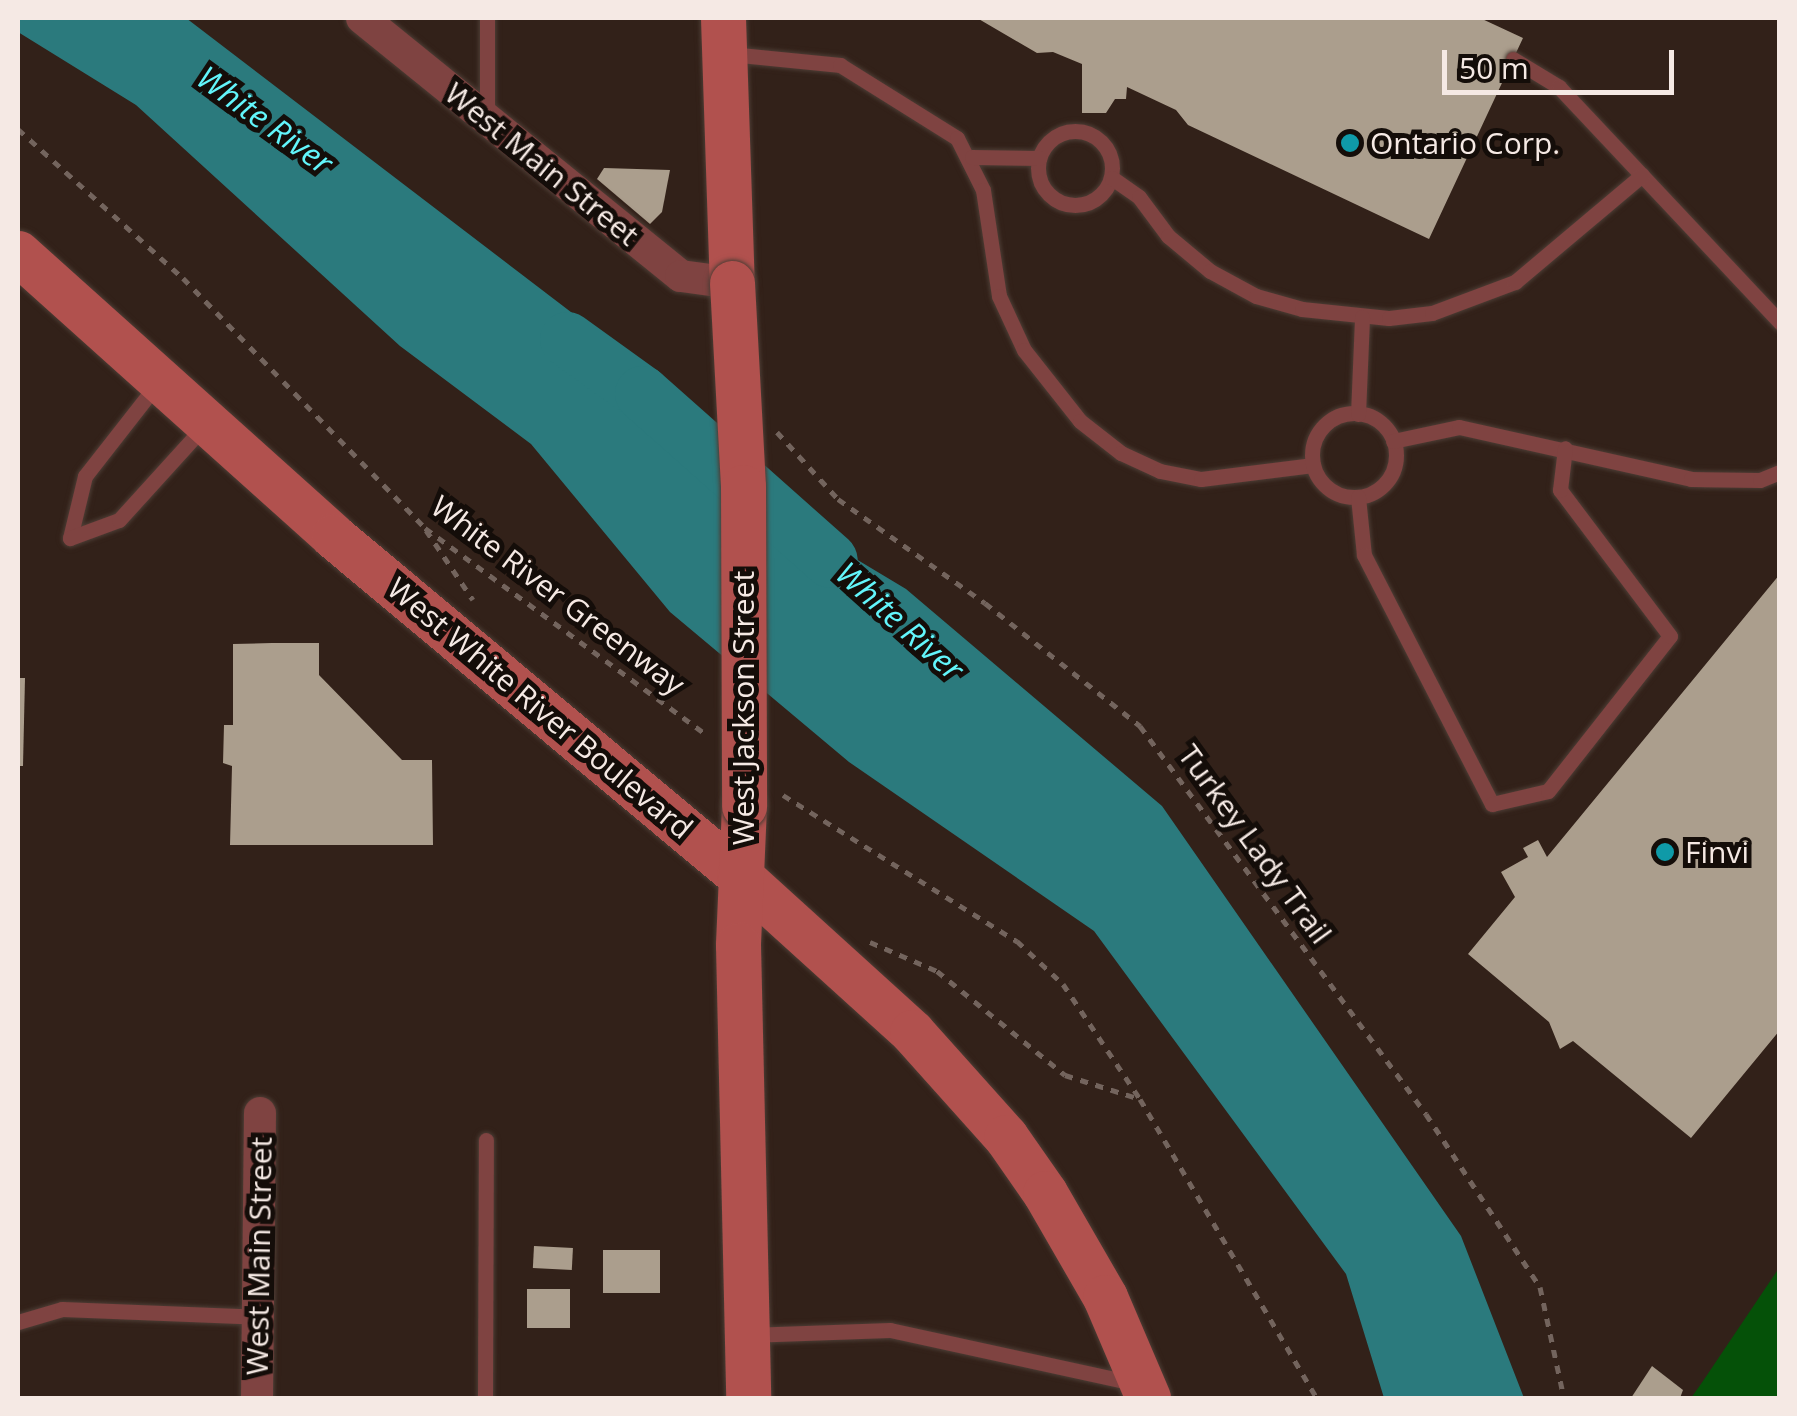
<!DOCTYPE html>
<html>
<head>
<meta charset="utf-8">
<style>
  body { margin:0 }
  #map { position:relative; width:1797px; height:1416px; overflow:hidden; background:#322119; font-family:"Open Sans",sans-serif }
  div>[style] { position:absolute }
  .green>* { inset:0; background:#055108 }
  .water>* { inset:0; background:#2b7a7d }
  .river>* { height:55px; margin:-27.5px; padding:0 27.5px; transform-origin:27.5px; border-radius:27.5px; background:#2b7a7d }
  .building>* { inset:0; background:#ab9e8d; transform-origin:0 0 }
  .path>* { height:5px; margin-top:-2.5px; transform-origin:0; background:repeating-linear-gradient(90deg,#73645d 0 8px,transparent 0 16px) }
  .roads { filter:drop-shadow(0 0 2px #4d3d35) drop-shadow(0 0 2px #4d3d35) }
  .lane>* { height:15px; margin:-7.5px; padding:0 7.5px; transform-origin:7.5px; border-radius:7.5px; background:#7f4341 }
  .lane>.ring { margin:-7.5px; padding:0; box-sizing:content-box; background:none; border:15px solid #7f4341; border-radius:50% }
  .street>* { height:32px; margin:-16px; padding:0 16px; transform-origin:16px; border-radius:16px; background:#7f4341 }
  .secondary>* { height:45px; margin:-22.5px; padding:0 22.5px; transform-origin:22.5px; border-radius:22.5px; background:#b1514e }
  .bridges { filter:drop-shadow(0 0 2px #4d3d35) drop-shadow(0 0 2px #4d3d35) }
  .secondary-bridge>* { height:45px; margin:-22.5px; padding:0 22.5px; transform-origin:22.5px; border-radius:22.5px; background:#b1514e }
  .dots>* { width:28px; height:28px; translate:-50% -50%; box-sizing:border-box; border:5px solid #140d09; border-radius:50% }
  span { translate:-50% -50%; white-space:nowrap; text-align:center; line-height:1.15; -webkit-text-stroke:10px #140d09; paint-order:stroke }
  .poi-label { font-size:30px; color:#f5e9e4 }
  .left { translate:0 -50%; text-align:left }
  .street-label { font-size:30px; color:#f5e9e4 }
  .water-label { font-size:32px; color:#62f5fb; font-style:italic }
  .frame { position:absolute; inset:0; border:20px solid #f5e9e4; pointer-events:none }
  .scale { position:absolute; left:1442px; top:50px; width:232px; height:45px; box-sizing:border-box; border:5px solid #f5e9e4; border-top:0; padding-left:12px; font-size:30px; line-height:35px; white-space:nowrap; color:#f5e9e4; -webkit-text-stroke:8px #140d09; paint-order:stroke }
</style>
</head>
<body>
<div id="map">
  <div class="green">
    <i style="clip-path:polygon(1779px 1268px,1779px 1398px,1691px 1398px,1703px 1381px)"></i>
  </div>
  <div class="water">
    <i style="clip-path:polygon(18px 18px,186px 18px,584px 322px,676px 451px,906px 589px,1162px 806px,1461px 1236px,1524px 1398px,1384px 1398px,1346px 1274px,1094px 931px,849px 762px,670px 612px,531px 444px,400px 346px,136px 105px,18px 32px)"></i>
  </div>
  <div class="river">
    <i style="left:567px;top:339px;width:92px;rotate:35.8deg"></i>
    <i style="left:642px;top:393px;width:251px;rotate:41.6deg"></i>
  </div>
  <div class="building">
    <i style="clip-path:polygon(977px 18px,1480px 18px,1523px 38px,1429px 239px,1188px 125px,1176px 110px,1127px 87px,1126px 99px,1115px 99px,1106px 113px,1082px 113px,1082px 64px,1053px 52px,1037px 53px)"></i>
    <i style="clip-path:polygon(604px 168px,670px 170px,662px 212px,650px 224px,597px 179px)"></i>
    <i style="clip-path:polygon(1780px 574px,1780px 1030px,1691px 1138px,1573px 1041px,1560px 1049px,1549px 1022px,1468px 954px,1515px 897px,1501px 872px,1528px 857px,1523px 848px,1538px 840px,1547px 857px)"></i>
    <i style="clip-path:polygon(272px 643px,319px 643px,319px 675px,402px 760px,432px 760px,433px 845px,230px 845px,232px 766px,223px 763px,224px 725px,233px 725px,233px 644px)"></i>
    <i style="clip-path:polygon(18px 678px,25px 678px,23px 766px,18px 766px)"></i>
    <i style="left:534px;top:1246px;width:39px;height:22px;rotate:3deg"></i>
    <i style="left:603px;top:1250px;width:57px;height:43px"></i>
    <i style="left:570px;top:1289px;width:39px;height:43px;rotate:90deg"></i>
    <i style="clip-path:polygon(1652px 1366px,1683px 1390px,1680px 1398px,1631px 1398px)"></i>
  </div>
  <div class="path">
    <i style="left:18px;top:129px;width:222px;rotate:42.1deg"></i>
    <i style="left:183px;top:278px;width:348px;rotate:45.9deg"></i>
    <i style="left:425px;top:528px;width:351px;rotate:36.3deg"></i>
    <i style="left:777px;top:432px;width:91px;rotate:47.7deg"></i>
    <i style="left:838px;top:499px;width:180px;rotate:35.3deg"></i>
    <i style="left:985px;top:603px;width:198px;rotate:38.4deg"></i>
    <i style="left:1140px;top:726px;width:482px;rotate:53.6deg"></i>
    <i style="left:1426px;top:1114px;width:207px;rotate:56.6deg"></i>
    <i style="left:1540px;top:1287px;width:114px;rotate:77.8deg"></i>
    <i style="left:426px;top:530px;width:84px;rotate:56.1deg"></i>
    <i style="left:783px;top:795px;width:276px;rotate:32deg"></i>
    <i style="left:1017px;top:941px;width:63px;rotate:43.1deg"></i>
    <i style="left:1063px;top:984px;width:138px;rotate:56.2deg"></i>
    <i style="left:1140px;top:1099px;width:347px;rotate:59.4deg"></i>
    <i style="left:870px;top:942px;width:73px;rotate:23.4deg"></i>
    <i style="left:937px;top:971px;width:165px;rotate:39.1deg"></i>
    <i style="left:1065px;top:1075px;width:76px;rotate:17.7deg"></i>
  </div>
  <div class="roads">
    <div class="lane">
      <i style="left:487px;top:18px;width:98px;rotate:90deg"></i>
      <i style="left:730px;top:54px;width:111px;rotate:5.7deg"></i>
      <i style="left:840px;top:65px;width:138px;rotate:32deg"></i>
      <i style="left:957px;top:138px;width:58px;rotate:63.4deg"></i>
      <i style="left:983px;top:190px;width:107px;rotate:81.4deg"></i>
      <i style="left:999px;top:296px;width:60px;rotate:65.2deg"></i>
      <i style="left:1024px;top:350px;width:90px;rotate:51.7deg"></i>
      <i style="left:1080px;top:421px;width:52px;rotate:38deg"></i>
      <i style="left:1121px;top:453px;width:43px;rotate:24.8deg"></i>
      <i style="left:1160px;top:471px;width:42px;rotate:11deg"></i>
      <i style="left:1201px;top:479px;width:113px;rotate:-7.1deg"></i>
      <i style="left:1513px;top:59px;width:54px;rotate:31.3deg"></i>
      <i style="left:1559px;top:87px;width:323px;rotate:46.8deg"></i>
      <i class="ring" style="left:1038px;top:131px;width:59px;height:59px"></i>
      <i style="left:972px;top:157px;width:67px;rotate:0.9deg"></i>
      <i style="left:1112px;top:178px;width:33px;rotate:35deg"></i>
      <i style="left:1139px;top:197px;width:49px;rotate:53.4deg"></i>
      <i style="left:1168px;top:236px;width:55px;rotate:39.8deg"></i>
      <i style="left:1210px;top:271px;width:52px;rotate:28.5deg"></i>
      <i style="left:1256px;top:296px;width:48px;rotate:15.8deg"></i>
      <i style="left:1302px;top:309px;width:87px;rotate:5.9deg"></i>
      <i style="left:1389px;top:318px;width:43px;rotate:-6.6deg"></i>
      <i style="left:1432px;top:313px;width:89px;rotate:-20.5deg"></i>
      <i style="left:1515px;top:282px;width:166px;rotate:-40.1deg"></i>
      <i style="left:157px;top:384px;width:117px;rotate:128deg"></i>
      <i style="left:85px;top:476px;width:64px;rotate:103.6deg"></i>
      <i style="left:70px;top:538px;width:52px;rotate:-20.2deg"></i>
      <i style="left:119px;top:520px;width:128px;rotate:-47.8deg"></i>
      <i class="ring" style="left:1312px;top:413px;width:69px;height:69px"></i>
      <i style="left:1358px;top:414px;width:97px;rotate:-87.6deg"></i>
      <i style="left:1393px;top:441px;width:67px;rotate:-12deg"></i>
      <i style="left:1459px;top:427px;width:238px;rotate:12.6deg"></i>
      <i style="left:1691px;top:479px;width:69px;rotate:0.8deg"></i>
      <i style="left:1760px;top:480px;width:22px;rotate:-22deg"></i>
      <i style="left:1358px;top:497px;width:58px;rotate:84.1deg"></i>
      <i style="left:1364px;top:555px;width:280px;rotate:62.8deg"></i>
      <i style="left:1492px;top:804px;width:57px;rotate:-13.1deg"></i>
      <i style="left:1548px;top:791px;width:197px;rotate:-51.8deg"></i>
      <i style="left:1670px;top:636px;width:183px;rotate:-127deg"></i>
      <i style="left:1560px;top:490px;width:42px;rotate:-83.2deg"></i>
      <i style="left:18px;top:1322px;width:46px;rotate:-16.5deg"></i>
      <i style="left:62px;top:1309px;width:196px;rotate:2.3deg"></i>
      <i style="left:748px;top:1335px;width:142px;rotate:-2deg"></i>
      <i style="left:890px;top:1330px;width:250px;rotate:12.3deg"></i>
      <i style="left:485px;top:1398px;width:258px;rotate:-89.8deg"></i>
    </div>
    <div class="street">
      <i style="left:362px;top:18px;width:410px;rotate:39deg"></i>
      <i style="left:681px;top:276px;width:51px;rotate:7.8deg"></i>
      <i style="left:257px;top:1398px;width:285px;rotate:-89.4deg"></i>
    </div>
    <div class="secondary">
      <i style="left:723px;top:18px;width:265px;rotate:88.1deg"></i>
      <i style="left:18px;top:253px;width:423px;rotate:41.9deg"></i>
      <i style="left:333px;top:536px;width:529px;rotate:39.86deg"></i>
      <i style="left:739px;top:875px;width:234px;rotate:42.2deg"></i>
      <i style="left:912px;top:1032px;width:141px;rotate:48.2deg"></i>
      <i style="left:1006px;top:1137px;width:68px;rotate:55.1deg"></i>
      <i style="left:1045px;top:1193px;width:120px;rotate:60deg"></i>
      <i style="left:1105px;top:1297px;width:110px;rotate:66.9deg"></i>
      <i style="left:744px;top:806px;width:139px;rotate:92.5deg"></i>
      <i style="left:738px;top:945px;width:453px;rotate:88.7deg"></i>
    </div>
  </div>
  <div class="bridges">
    <div class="secondary-bridge">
      <i style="left:732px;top:283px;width:204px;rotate:86.9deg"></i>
      <i style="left:743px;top:487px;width:319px;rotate:89.8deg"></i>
    </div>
  </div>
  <div class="dots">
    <i style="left:1350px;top:143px;background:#0f9aa8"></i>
    <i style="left:1665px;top:852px;background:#0f9aa8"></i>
  </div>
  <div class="poi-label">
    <span class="left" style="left:1370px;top:143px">Ontario Corp.</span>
    <span class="left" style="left:1685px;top:852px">Finvi</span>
  </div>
  <div class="street-label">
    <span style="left:542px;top:164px;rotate:39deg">West Main Street</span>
    <span style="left:558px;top:595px;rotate:37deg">White River Greenway</span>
    <span style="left:540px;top:708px;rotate:40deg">West White River Boulevard</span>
    <span style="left:743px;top:708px;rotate:-90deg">West Jackson Street</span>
    <span style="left:1255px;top:844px;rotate:54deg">Turkey Lady Trail</span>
    <span style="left:259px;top:1256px;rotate:-89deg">West Main Street</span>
  </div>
  <div class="water-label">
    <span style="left:265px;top:120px;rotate:36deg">White River</span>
    <span style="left:900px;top:621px;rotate:42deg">White River</span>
  </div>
  <div class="frame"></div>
  <div class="scale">50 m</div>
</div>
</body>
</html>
